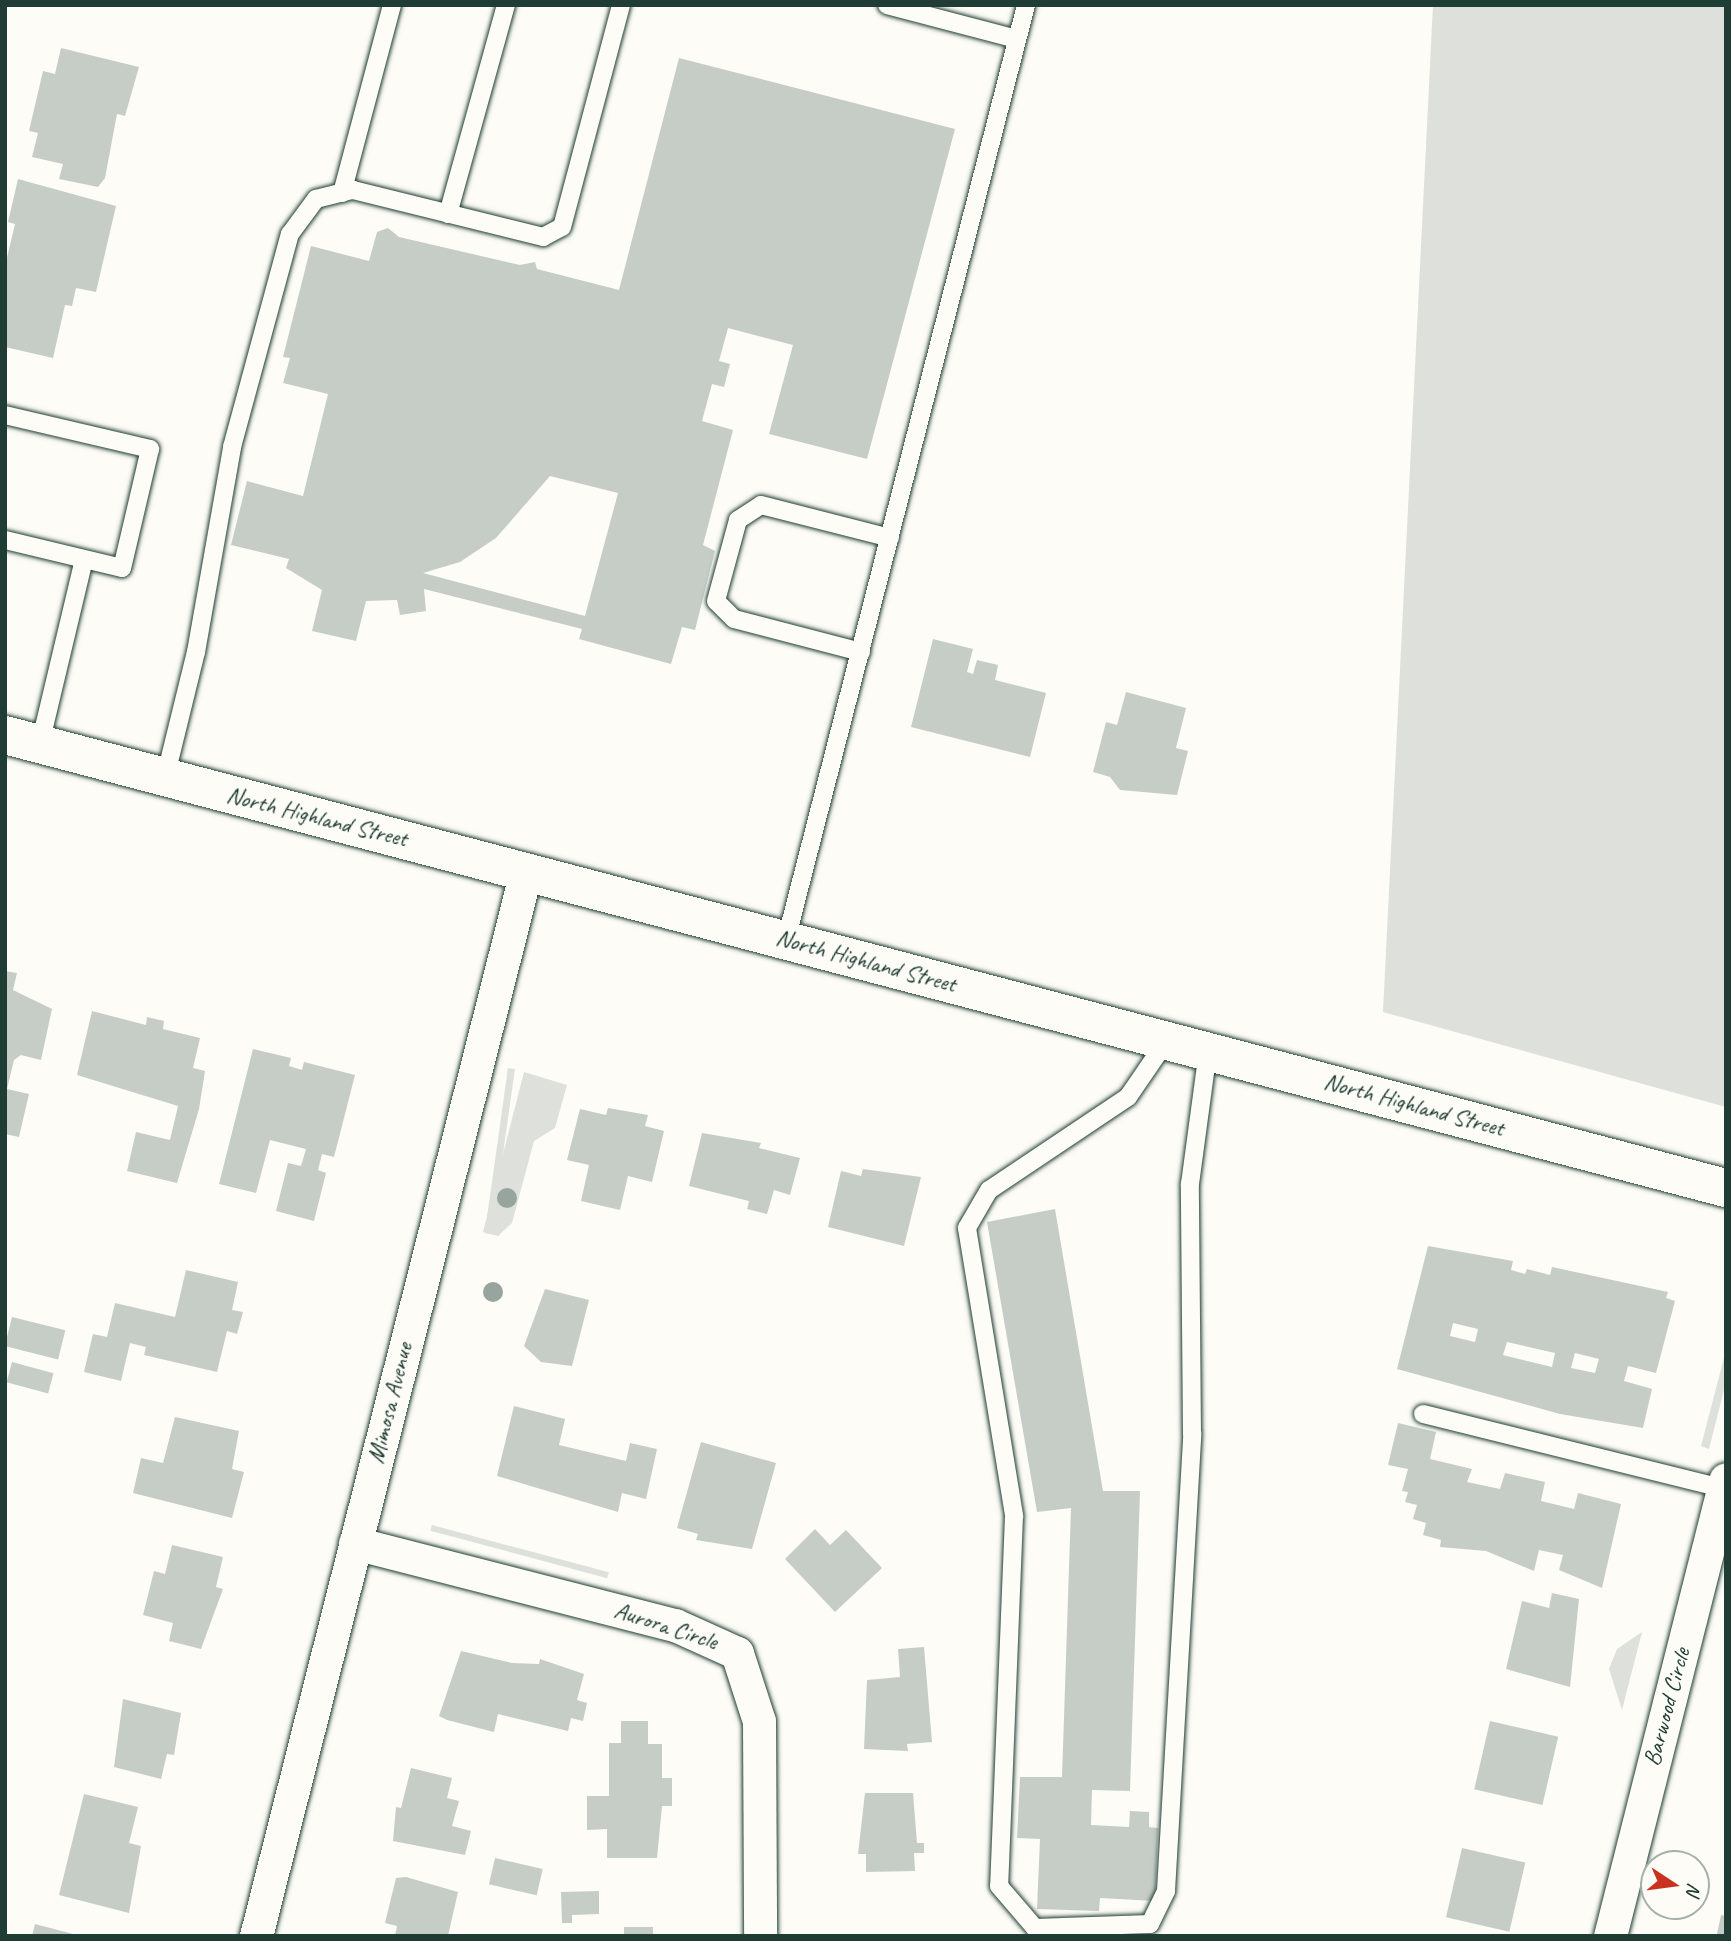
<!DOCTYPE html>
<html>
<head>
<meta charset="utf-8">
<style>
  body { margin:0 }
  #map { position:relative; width:1731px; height:1941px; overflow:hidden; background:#fdfcf7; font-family:Caveat,sans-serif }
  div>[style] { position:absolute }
  .green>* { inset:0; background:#dde0db; transform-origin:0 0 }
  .building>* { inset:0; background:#c6cdc7; transform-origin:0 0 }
  .roads { filter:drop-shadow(0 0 2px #1f3d34) drop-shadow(0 0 2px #1f3d34) }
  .lane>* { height:18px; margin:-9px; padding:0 9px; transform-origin:9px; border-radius:9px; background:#fdfcf7 }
  .street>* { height:33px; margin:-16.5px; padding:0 16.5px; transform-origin:16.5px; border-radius:16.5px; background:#fdfcf7 }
  .secondary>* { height:38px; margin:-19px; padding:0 19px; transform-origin:19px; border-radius:19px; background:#fdfcf7 }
  .trees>* { width:20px; height:20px; margin:-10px; border-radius:50%; background:#98a59e }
  span { translate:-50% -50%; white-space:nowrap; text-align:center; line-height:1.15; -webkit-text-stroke:5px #fdfcf7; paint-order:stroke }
  .street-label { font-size:24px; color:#1f3d34 }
  .frame { position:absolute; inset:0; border:7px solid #1f3d34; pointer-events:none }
  .north { position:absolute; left:1640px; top:1850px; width:70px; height:70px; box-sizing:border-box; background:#fdfcf7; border:2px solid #a4b0a9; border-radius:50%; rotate:103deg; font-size:19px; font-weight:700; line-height:28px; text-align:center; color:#1f3d34 }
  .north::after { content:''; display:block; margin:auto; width:24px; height:32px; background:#c8321e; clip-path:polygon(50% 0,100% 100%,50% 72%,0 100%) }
</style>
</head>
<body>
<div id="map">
  <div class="green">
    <i style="clip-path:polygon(1433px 5px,1726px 5px,1726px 1107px,1383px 1012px)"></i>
    <i style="left:508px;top:1068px;width:7px;height:167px;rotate:8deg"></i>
    <i style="clip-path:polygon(524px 1072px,567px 1085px,555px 1128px,534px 1141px,512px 1223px,498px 1236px,483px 1232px)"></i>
    <i style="clip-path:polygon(1726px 1350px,1726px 1382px,1709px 1449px,1701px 1446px)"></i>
    <i style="left:432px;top:1525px;width:183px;height:6px;rotate:15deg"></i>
    <i style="clip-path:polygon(1642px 1632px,1622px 1710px,1609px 1669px,1617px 1649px)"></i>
  </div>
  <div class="building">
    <i style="clip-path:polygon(61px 48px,139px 67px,125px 116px,117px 114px,105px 178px,98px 187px,59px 179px,63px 164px,32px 157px,38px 133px,29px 131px,43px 71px,55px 74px)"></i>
    <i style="clip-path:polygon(evenodd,679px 58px,955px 129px,867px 459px,769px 434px,793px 345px,728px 328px,719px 361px,730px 364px,724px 387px,712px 384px,702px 421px,733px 430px,703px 545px,715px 551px,695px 630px,682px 627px,671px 664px,579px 639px,582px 629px,424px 589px,426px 611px,400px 615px,397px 600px,366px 601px,356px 641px,312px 631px,322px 590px,286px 568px,289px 559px,231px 545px,247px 481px,303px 496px,328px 394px,283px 383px,290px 358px,283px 357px,311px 246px,369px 261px,377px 232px,388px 228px,399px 237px,520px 265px,535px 262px,537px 269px,619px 290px,679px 58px,550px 476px,618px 493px,585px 616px,423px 573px,460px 562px,496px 538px,550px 476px)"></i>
    <i style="clip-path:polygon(18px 179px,116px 206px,96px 292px,76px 288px,72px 306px,65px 305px,53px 358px,5px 347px,5px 266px,15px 224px,8px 222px)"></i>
    <i style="clip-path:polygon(933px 639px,973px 649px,967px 672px,973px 674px,977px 660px,998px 665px,995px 680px,1046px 693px,1030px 757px,911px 727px)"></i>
    <i style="clip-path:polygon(1126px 692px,1186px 708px,1176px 748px,1188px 751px,1177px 795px,1120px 790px,1110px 777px,1093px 772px,1106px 722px,1117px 725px)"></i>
    <i style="clip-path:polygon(5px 971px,17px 973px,13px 990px,52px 1009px,41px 1060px,21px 1055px,14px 1060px,7px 1089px,29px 1094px,19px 1137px,5px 1134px)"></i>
    <i style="clip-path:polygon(92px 1011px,146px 1025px,147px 1017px,164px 1021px,163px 1029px,200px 1038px,193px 1068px,205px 1071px,199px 1109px,177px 1183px,127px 1171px,136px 1132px,170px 1140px,178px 1106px,77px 1075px)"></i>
    <i style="clip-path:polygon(253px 1049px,291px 1058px,289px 1066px,302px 1070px,304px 1062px,355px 1075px,334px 1157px,322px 1154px,318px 1170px,326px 1173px,314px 1221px,276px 1211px,288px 1163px,301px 1166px,306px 1149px,270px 1140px,256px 1193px,219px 1184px)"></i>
    <i style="clip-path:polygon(608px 1108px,648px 1115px,645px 1126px,664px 1131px,652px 1182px,628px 1176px,620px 1210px,581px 1201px,589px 1165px,567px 1160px,580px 1109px,606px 1115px)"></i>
    <i style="clip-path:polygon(702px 1133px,761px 1143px,759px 1148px,800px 1158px,790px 1195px,774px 1190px,767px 1214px,747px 1209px,749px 1201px,689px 1186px)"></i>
    <i style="clip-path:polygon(863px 1169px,921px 1177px,904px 1246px,828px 1227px,841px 1171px,861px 1176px)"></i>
    <i style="clip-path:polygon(1055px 1209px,1103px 1491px,1140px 1491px,1130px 1791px,1092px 1790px,1091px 1825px,1129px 1827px,1130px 1811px,1149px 1812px,1149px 1827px,1158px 1828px,1155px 1901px,1100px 1898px,1099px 1911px,1037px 1909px,1040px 1839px,1017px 1838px,1020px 1777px,1062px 1777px,1071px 1508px,1037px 1512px,987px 1222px)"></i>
    <i style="clip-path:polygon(evenodd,1428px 1246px,1513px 1261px,1511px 1270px,1525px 1274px,1527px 1269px,1550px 1275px,1552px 1267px,1668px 1292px,1666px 1298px,1675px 1301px,1656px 1373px,1628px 1366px,1624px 1381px,1652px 1389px,1643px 1428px,1560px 1414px,1397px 1369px,1428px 1246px,1453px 1323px,1478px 1329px,1475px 1342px,1450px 1336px,1453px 1323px,1428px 1246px,1507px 1342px,1555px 1353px,1552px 1367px,1503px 1355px,1507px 1342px,1428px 1246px,1575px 1353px,1599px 1359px,1595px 1373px,1571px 1368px,1575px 1353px)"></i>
    <i style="clip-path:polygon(186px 1270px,238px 1282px,232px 1310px,243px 1312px,237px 1334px,227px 1331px,217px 1372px,144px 1355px,146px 1347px,130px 1343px,121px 1381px,84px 1372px,93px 1334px,107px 1337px,115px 1303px,175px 1317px)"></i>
    <i style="clip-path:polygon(545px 1289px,589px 1300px,572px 1366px,541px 1362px,524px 1346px)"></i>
    <i style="left:12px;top:1317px;width:55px;height:30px;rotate:14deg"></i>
    <i style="left:12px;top:1362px;width:43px;height:21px;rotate:15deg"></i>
    <i style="clip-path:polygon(514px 1406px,565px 1419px,559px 1445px,626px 1461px,630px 1443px,657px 1449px,646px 1499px,622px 1493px,618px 1512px,497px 1476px)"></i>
    <i style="clip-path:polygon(175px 1417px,239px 1431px,232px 1469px,244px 1472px,232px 1518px,133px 1493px,141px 1458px,163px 1463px)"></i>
    <i style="clip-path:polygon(1398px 1423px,1436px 1432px,1430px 1459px,1472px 1469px,1467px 1482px,1500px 1489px,1505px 1473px,1545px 1482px,1541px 1501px,1574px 1509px,1578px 1493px,1621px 1504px,1602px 1588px,1559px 1570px,1563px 1555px,1539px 1550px,1534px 1571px,1486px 1551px,1440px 1547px,1441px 1540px,1423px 1535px,1426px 1523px,1413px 1519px,1417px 1505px,1405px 1502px,1408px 1492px,1402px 1491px,1408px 1469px,1388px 1465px)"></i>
    <i style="clip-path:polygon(701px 1442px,776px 1463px,752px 1549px,696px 1540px,698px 1534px,677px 1528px)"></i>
    <i style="clip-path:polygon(815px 1529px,830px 1545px,846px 1530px,882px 1568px,835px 1612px,785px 1559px)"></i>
    <i style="clip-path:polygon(172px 1545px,223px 1557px,216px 1587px,223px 1589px,201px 1649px,169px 1641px,173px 1623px,143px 1615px,154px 1571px,165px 1574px)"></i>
    <i style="clip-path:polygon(1552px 1593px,1579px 1599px,1570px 1687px,1506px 1669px,1522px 1601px,1549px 1608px)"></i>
    <i style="clip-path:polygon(924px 1647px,932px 1742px,907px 1744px,908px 1751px,864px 1749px,867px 1680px,900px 1677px,898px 1649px)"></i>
    <i style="clip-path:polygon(461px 1651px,512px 1663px,539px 1664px,540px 1659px,584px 1674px,577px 1700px,587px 1703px,583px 1721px,571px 1718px,568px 1731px,498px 1714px,494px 1732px,447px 1720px,439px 1716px)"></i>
    <i style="clip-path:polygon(123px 1699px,181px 1713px,174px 1755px,167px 1754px,161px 1779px,114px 1767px)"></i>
    <i style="clip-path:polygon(621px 1721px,648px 1721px,648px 1744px,662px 1744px,662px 1778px,672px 1778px,672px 1806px,662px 1806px,657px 1858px,607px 1858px,607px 1829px,587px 1830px,587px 1796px,609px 1796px,609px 1743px,621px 1743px)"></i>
    <i style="left:1490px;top:1721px;width:70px;height:70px;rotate:13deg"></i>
    <i style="clip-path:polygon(411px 1768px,452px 1778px,447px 1798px,459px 1801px,452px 1826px,471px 1831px,465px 1855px,393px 1841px,396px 1807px,401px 1808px)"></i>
    <i style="clip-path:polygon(865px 1793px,913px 1793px,917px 1843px,924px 1843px,924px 1853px,914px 1853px,915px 1871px,866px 1872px,866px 1854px,858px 1854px)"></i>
    <i style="clip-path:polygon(84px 1794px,138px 1807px,129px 1843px,141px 1846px,129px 1913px,59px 1895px)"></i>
    <i style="left:1462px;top:1848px;width:65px;height:71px;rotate:13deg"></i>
    <i style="left:495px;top:1858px;width:49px;height:27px;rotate:13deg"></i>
    <i style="clip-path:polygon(406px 1877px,458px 1892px,448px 1936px,395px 1936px,397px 1926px,385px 1923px,396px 1878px)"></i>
    <i style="clip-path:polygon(599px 1891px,599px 1914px,572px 1915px,572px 1923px,562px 1923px,561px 1892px)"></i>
    <i style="clip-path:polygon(1721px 1915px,1726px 1916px,1726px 1936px,1717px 1934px)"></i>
    <i style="clip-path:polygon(35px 1924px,77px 1935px,77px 1936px,32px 1936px)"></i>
    <i style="left:624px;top:1927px;width:29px;height:9px"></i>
  </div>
  <div class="roads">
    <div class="lane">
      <i style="left:887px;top:5px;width:134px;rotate:14.7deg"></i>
      <i style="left:342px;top:193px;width:195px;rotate:-75.1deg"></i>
      <i style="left:448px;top:214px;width:217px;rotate:-74.5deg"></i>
      <i style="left:5px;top:415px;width:149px;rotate:13.2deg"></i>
      <i style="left:150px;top:449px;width:122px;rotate:103.2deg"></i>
      <i style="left:122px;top:568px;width:120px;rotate:-166.5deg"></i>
      <i style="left:861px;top:652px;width:131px;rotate:-165.4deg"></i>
      <i style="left:734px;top:619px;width:25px;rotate:-135deg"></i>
      <i style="left:716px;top:601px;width:84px;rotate:-74.8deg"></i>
      <i style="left:738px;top:520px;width:27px;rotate:-33deg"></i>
      <i style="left:761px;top:505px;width:133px;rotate:14.3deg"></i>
      <i style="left:40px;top:744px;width:189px;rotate:-76.6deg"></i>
      <i style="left:165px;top:778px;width:130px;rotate:-76.2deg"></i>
      <i style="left:196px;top:652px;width:208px;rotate:-80deg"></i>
      <i style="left:232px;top:447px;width:221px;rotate:-74.8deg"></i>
      <i style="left:290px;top:234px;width:44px;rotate:-53.4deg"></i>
      <i style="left:316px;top:199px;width:38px;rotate:-14deg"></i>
      <i style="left:353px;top:190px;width:196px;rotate:13.9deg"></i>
      <i style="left:543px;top:237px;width:21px;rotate:-28deg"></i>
      <i style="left:562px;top:227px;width:230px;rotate:-75.1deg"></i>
      <i style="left:786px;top:940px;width:965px;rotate:-75.6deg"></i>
      <i style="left:1167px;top:1040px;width:69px;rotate:124.4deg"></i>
      <i style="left:1128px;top:1097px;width:167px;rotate:146.2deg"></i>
      <i style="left:989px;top:1190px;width:44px;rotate:120.1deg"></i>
      <i style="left:967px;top:1228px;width:292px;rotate:80.7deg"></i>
      <i style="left:1014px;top:1516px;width:370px;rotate:92.3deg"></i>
      <i style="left:999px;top:1886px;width:55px;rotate:49.4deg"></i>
      <i style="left:1035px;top:1928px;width:115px;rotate:-2deg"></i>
      <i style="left:1150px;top:1924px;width:37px;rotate:-64deg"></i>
      <i style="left:1166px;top:1891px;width:458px;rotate:-86.7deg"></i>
      <i style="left:1192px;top:1434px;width:250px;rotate:-90.5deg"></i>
      <i style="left:1190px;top:1184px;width:134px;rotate:-82.3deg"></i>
      <i style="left:1423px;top:1414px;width:309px;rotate:13.9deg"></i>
    </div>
    <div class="street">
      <i style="left:355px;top:1543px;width:330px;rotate:14.4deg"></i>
      <i style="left:675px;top:1625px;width:68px;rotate:24.3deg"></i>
      <i style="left:737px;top:1653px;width:71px;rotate:72.1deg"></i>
      <i style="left:759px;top:1721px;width:215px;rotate:89.7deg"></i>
      <i style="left:256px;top:1936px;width:1099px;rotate:-75.77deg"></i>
      <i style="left:1610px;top:1936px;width:471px;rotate:-75.8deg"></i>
    </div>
    <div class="secondary">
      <i style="left:5px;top:735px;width:1780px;rotate:14.75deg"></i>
    </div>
  </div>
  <div class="trees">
    <i style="left:507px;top:1198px"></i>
    <i style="left:493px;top:1292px"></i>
  </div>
  <div class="street-label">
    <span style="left:317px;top:817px;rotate:14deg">North Highland Street</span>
    <span style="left:866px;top:961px;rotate:15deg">North Highland Street</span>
    <span style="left:1414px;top:1105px;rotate:15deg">North Highland Street</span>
    <span style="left:390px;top:1403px;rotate:-76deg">Mimosa Avenue</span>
    <span style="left:666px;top:1626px;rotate:18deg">Aurora Circle</span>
    <span style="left:1667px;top:1707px;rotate:-75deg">Barwood Circle</span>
  </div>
  <div class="frame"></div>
  <div class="north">N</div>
</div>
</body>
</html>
